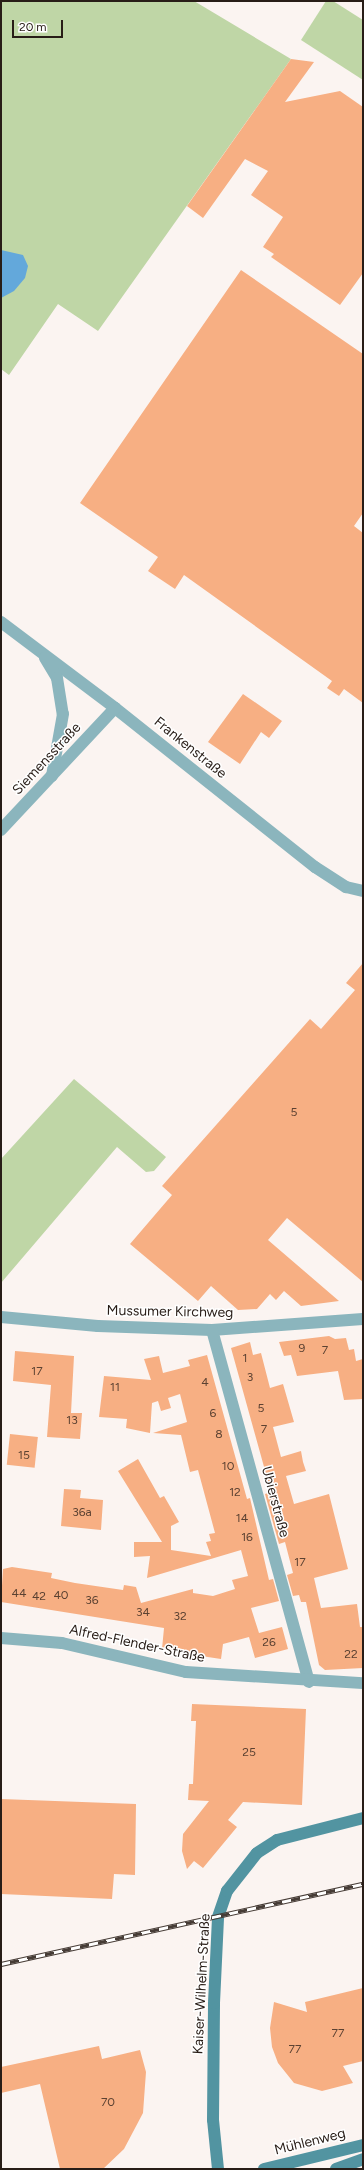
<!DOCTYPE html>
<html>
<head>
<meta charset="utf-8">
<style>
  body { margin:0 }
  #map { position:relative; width:364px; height:2170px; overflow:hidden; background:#fbf4f1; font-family:Figtree,sans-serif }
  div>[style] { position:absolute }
  .green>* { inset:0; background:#bfd6a6 }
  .water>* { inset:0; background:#63a8db }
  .building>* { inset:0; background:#f7af83; transform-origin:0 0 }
  .minor>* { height:12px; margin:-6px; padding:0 6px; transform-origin:6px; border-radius:6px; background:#8bb5bd }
  .tertiary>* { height:12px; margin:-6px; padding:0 6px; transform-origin:6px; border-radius:6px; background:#8bb5bd }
  .secondary>* { height:12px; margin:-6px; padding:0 6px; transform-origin:6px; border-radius:6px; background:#5294a1 }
  .rail>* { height:4.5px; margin-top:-2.25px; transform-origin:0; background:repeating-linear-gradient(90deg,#fff 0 9px,#463c36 0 18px); box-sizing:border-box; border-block:1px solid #463c36 }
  span { translate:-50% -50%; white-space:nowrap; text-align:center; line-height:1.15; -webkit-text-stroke:3px #fff; paint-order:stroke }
  .number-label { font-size:12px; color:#5c4232 }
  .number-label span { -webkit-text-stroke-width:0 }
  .street-label { font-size:14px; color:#281d17 }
  .frame { position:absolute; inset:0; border:2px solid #281d17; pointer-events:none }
  .scale { position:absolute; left:12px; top:20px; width:51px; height:18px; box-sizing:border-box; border:2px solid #281d17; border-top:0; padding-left:5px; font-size:12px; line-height:14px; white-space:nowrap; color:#281d17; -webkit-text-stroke:3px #fff; paint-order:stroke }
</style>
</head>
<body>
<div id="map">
  <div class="green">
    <i style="clip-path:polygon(1px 1px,194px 1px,291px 59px,98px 331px,58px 304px,9px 375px,1px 369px)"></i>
    <i style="clip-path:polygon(326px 1px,333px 1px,363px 20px,363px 80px,301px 40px)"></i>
    <i style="clip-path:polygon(74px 1079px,166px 1157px,154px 1171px,146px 1172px,117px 1147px,1px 1283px,1px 1159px)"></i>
  </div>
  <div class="water">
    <i style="clip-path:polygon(1px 250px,23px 255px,28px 266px,25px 278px,14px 291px,1px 298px)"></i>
  </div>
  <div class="building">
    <i style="clip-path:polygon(291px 59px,314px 62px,285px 102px,340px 91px,363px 107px,363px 273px,340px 305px,271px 257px,274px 254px,263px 247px,283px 217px,251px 195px,268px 171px,245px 159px,203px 218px,187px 206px)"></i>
    <i style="clip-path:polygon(241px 270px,363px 354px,363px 513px,354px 526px,363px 533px,363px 703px,344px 689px,339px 696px,327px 688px,332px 681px,184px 575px,175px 589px,148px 571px,158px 557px,80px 503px)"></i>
    <i style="clip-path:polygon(243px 694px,282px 721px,269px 738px,261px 732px,240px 764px,208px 742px)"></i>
    <i style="clip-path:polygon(363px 963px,363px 1282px,287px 1218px,268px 1240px,339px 1301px,301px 1306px,284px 1291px,276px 1300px,270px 1294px,257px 1309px,238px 1310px,211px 1286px,198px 1301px,130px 1244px,172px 1195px,162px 1186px,310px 1019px,321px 1029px,355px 990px,346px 983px)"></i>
    <i style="clip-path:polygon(329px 1336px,335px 1339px,346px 1338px,349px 1350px,354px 1349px,356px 1361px,363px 1359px,363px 1399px,344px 1400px,338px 1371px,297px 1376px,291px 1355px,284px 1356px,279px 1342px)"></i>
    <i style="clip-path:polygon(250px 1342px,253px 1355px,261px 1353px,270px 1388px,283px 1384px,294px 1422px,273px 1427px,281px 1457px,301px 1451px,303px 1462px,306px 1471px,286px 1476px,294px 1504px,329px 1494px,348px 1569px,314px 1578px,321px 1608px,357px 1604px,360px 1627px,363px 1627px,363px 1668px,325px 1670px,319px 1665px,306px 1602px,301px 1602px,299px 1595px,293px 1596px,287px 1575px,293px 1573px,285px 1542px,279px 1544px,265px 1494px,271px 1492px,231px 1348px)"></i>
    <i style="clip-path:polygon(15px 1351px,74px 1356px,71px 1413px,82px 1413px,80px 1439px,47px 1437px,51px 1385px,13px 1381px)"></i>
    <i style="clip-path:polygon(207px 1355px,247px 1499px,250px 1498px,269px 1580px,273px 1579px,279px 1601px,251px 1608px,259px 1633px,282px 1627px,288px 1649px,255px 1658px,249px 1637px,223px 1644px,221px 1659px,188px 1654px,162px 1649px,164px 1628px,1px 1602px,3px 1569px,12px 1567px,52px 1573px,51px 1578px,75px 1583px,123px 1590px,124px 1585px,136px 1587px,141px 1603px,193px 1589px,193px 1593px,213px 1596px,235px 1589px,232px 1580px,248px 1576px,241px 1550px,147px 1578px,150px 1556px,134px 1557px,134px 1542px,162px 1542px,118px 1471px,138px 1459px,160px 1498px,164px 1496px,179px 1522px,171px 1526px,171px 1550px,211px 1556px,206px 1542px,211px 1541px,209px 1534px,215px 1533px,198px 1470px,190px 1472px,181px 1435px,153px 1433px,187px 1422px,180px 1394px,168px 1398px,171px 1408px,161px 1411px,158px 1401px,152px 1403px,150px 1433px,126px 1428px,127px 1419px,99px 1417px,104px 1376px,151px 1380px,144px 1359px,159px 1356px,163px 1373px,190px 1366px,188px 1360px)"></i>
    <i style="left:10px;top:1434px;width:28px;height:31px;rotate:6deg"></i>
    <i style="clip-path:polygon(64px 1489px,81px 1490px,80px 1498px,103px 1500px,101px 1530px,61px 1526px)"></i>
    <i style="clip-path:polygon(192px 1704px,306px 1709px,302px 1805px,243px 1802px,228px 1820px,237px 1827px,203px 1868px,194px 1861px,187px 1869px,182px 1851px,183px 1834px,209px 1801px,188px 1800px,189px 1784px,193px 1784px,196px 1721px,191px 1721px)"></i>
    <i style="clip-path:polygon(1px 1799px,136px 1804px,135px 1875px,114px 1874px,112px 1899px,1px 1894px)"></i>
    <i style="clip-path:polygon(363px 1988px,363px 2061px,343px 2066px,353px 2083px,322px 2091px,294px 2083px,278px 2063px,272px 2047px,270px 2028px,274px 2002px,307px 2012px,305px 2002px)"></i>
    <i style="clip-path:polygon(99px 2046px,102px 2059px,140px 2050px,146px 2072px,143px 2113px,124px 2149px,103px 2169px,60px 2169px,40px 2084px,1px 2093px,1px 2067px)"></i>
  </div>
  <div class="minor">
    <i style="left:115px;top:708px;width:256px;rotate:38.5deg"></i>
    <i style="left:315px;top:867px;width:37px;rotate:33deg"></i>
    <i style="left:346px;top:887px;width:17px;rotate:13deg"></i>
    <i style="left:1px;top:1317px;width:97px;rotate:5.3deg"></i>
    <i style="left:98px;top:1326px;width:114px;rotate:2deg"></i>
    <i style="left:212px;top:1330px;width:151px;rotate:-4.2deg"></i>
    <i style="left:212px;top:1330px;width:365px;rotate:74.6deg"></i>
  </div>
  <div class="tertiary">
    <i style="left:1px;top:622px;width:143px;rotate:37deg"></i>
    <i style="left:115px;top:708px;width:167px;rotate:133.1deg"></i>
    <i style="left:45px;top:658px;width:23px;rotate:59deg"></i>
    <i style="left:57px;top:678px;width:36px;rotate:81deg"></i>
    <i style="left:63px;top:714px;width:63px;rotate:100.1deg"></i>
    <i style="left:1px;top:1638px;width:61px;rotate:4.7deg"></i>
    <i style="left:62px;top:1643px;width:127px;rotate:13.2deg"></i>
    <i style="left:186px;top:1672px;width:177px;rotate:3.6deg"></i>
  </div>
  <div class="secondary">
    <i style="left:218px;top:2169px;width:49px;rotate:-95.8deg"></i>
    <i style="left:213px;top:2120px;width:117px;rotate:-89.5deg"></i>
    <i style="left:214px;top:2003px;width:86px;rotate:-87.3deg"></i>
    <i style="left:218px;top:1917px;width:28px;rotate:-71deg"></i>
    <i style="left:227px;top:1891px;width:48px;rotate:-51.7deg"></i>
    <i style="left:257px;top:1853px;width:24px;rotate:-33deg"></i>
    <i style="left:277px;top:1840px;width:89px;rotate:-14.3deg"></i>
    <i style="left:264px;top:2169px;width:102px;rotate:-13.6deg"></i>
    <i style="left:336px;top:2169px;width:29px;rotate:-20deg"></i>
  </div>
  <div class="rail">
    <i style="left:1px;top:1964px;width:371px;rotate:-12.5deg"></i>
  </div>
  <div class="number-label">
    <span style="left:294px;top:1113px">5</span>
    <span style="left:302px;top:1349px">9</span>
    <span style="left:325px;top:1351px">7</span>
    <span style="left:245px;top:1359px">1</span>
    <span style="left:37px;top:1372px">17</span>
    <span style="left:250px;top:1378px">3</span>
    <span style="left:205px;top:1383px">4</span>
    <span style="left:115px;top:1388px">11</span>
    <span style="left:261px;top:1409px">5</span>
    <span style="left:213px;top:1414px">6</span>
    <span style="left:72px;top:1421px">13</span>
    <span style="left:264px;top:1430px">7</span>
    <span style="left:219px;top:1435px">8</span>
    <span style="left:24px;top:1456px">15</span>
    <span style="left:228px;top:1467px">10</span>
    <span style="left:235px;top:1493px">12</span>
    <span style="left:82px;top:1513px">36a</span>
    <span style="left:242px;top:1519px">14</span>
    <span style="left:247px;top:1538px">16</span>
    <span style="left:300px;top:1563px">17</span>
    <span style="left:19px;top:1594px">44</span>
    <span style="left:61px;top:1596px">40</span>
    <span style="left:39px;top:1597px">42</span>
    <span style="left:92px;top:1601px">36</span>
    <span style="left:143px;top:1613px">34</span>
    <span style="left:180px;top:1617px">32</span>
    <span style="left:269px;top:1643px">26</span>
    <span style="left:351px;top:1655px">22</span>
    <span style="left:249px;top:1753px">25</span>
    <span style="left:338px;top:2034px">77</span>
    <span style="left:295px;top:2050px">77</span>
    <span style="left:108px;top:2103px">70</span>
  </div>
  <div class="street-label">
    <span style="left:190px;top:748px;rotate:39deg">Frankenstraße</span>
    <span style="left:47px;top:759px;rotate:-47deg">Siemensstraße</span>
    <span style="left:170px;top:1312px;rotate:1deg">Mussumer Kirchweg</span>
    <span style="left:275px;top:1502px;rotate:75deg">Ubierstraße</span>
    <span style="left:137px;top:1644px;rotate:12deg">Alfred-Flender-Straße</span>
    <span style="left:202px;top:1984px;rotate:-87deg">Kaiser-Wilhelm-Straße</span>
    <span style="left:310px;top:2142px;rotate:-14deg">Mühlenweg</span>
  </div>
  <div class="frame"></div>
  <div class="scale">20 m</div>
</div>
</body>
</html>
